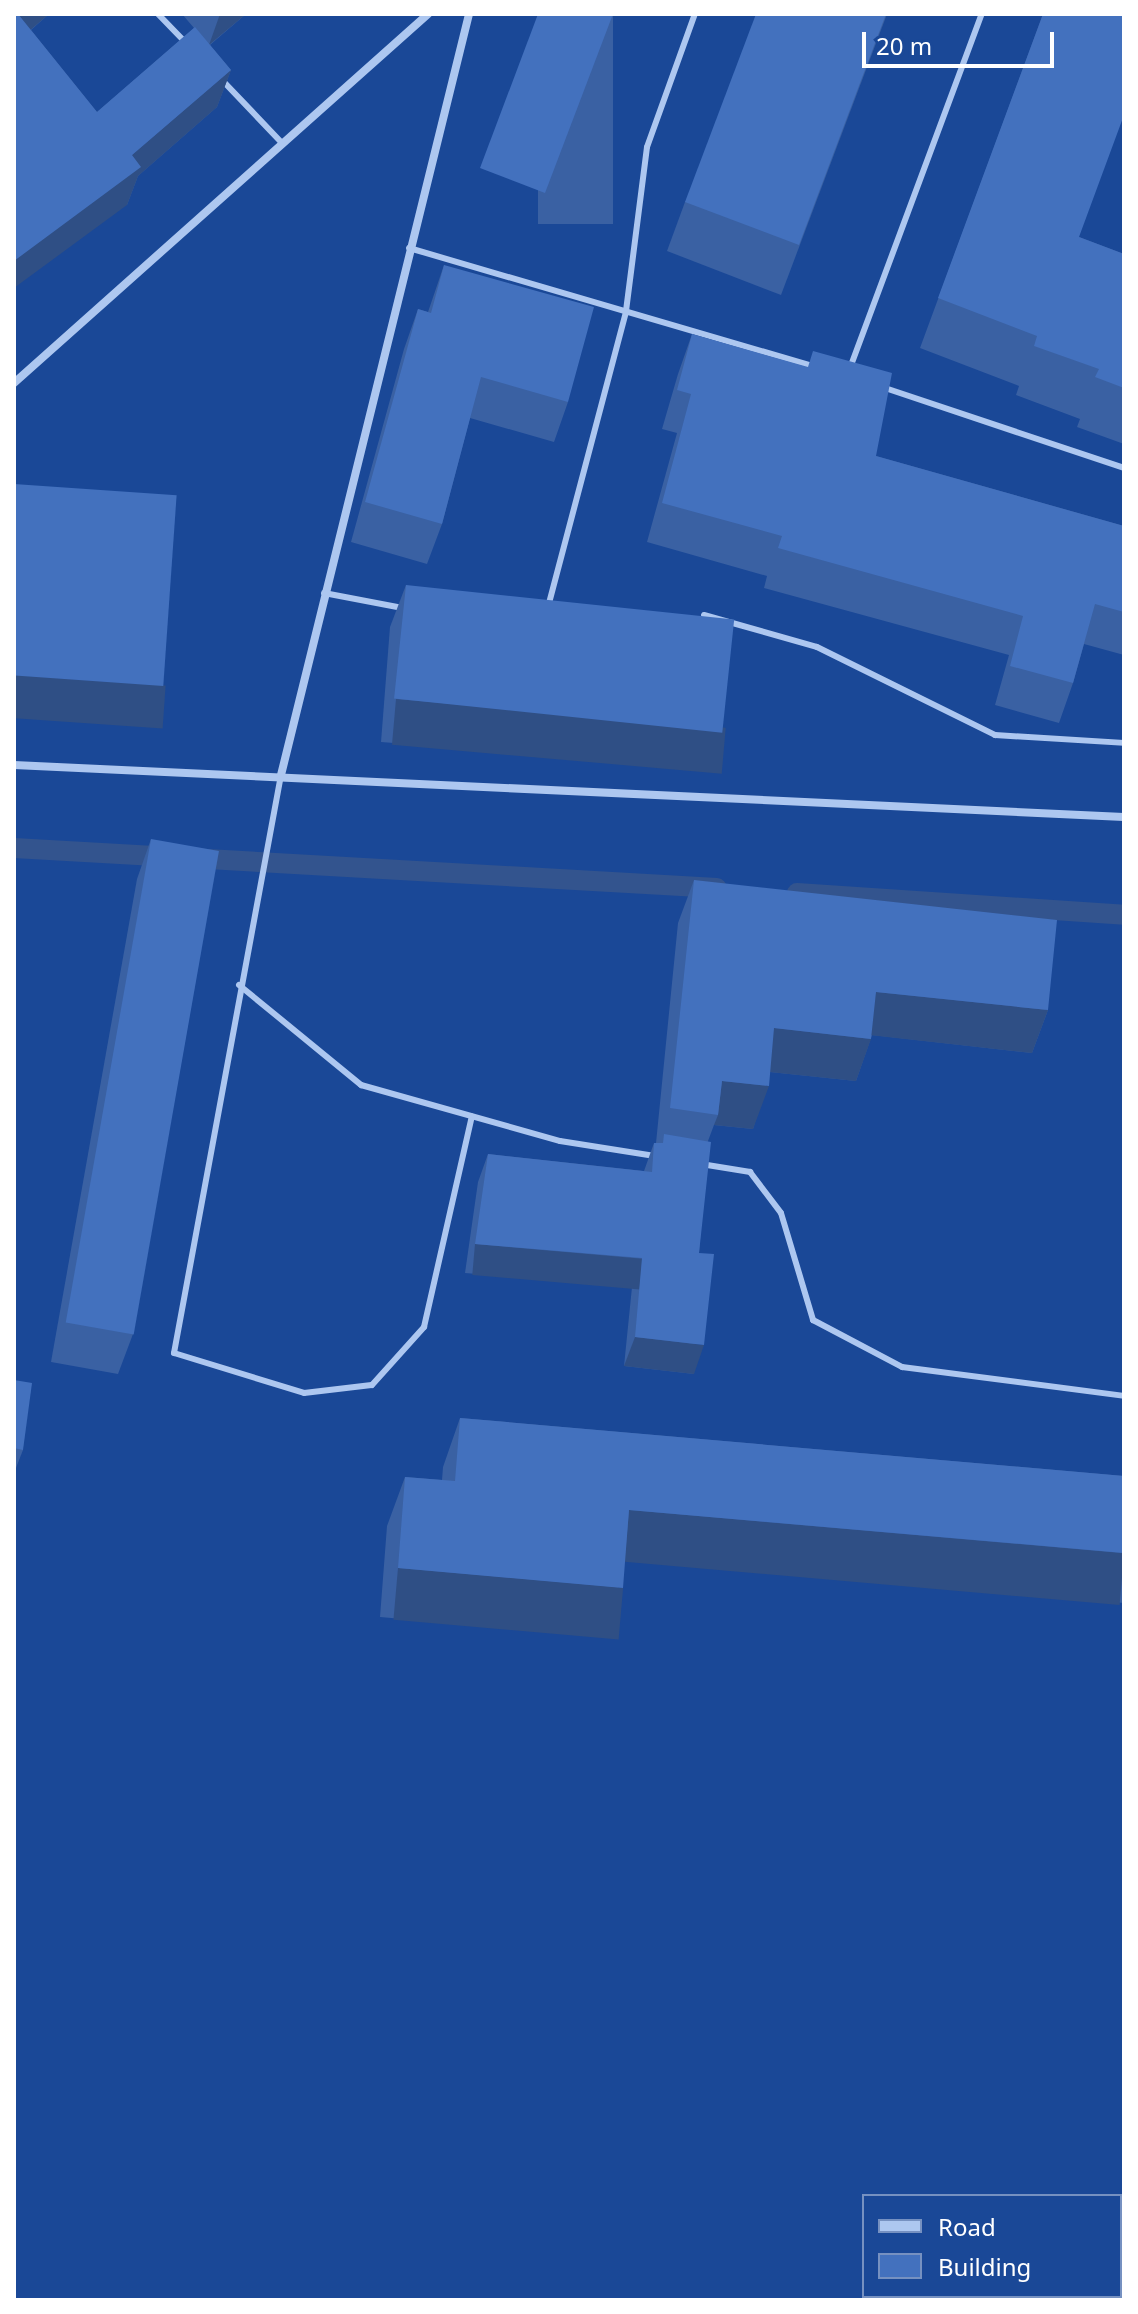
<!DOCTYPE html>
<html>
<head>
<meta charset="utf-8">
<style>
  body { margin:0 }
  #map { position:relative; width:1138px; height:2314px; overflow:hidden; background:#1a4897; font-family:"Noto Sans",sans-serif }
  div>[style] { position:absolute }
  .stream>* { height:20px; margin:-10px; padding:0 10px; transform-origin:10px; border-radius:10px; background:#33548e }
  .service>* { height:6px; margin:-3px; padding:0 3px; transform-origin:3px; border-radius:3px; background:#adc7f0 }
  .minor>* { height:8px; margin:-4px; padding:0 4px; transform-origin:4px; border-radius:4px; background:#adc7f0 }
  .wall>* { inset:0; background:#3a61a3; transform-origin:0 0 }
  .shaded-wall>* { inset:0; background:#2f4f85; transform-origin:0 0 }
  .building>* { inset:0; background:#4371be; transform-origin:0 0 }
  span { translate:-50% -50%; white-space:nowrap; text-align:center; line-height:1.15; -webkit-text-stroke:7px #1a4897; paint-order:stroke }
  .frame { position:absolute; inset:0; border:16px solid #fff; pointer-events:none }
  .legend { position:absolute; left:862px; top:2194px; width:260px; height:104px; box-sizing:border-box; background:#1a4897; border:2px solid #7691c1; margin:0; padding:10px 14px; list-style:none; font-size:24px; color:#fff }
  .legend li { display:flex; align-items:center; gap:16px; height:40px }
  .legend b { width:40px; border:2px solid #7691c1 }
  .scale { position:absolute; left:862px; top:32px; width:192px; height:36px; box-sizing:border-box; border:4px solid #fff; border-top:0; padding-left:10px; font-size:24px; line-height:28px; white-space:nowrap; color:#fff; -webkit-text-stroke:6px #1a4897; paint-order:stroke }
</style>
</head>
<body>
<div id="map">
  <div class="stream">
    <i style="left:14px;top:848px;width:704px;rotate:3.26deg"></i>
    <i style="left:797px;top:893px;width:328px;rotate:3.8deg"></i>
  </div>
  <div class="service">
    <i style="left:158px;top:14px;width:40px;rotate:46deg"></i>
    <i style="left:222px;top:80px;width:88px;rotate:46.4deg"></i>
    <i style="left:409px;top:248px;width:421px;rotate:16.3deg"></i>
    <i style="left:850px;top:368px;width:378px;rotate:-69.6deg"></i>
    <i style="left:885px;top:388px;width:252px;rotate:18.5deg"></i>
    <i style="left:324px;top:593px;width:80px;rotate:10.8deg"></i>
    <i style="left:548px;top:607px;width:306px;rotate:-75.2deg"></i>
    <i style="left:626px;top:311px;width:165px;rotate:-82.7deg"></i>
    <i style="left:647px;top:147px;width:141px;rotate:-70.2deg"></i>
    <i style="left:704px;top:615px;width:117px;rotate:15.8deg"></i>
    <i style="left:817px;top:647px;width:199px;rotate:26.3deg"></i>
    <i style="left:995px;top:735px;width:129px;rotate:3.5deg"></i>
    <i style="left:281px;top:775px;width:588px;rotate:100.49deg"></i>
    <i style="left:174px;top:1353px;width:136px;rotate:17.1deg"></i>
    <i style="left:304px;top:1393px;width:68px;rotate:-6.7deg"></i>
    <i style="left:372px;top:1385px;width:78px;rotate:-48.1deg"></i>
    <i style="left:424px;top:1327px;width:216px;rotate:-77.2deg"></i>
    <i style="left:239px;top:985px;width:158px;rotate:39.3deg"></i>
    <i style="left:361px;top:1085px;width:207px;rotate:15.7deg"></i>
    <i style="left:560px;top:1141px;width:96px;rotate:9deg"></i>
    <i style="left:701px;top:1164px;width:50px;rotate:9.3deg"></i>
    <i style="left:750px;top:1172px;width:51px;rotate:52.9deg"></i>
    <i style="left:781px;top:1213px;width:112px;rotate:73.3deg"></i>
    <i style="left:813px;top:1320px;width:101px;rotate:27.8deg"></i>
    <i style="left:902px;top:1367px;width:224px;rotate:7.4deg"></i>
  </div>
  <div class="minor">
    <i style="left:14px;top:383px;width:555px;rotate:-41.71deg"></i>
    <i style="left:14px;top:765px;width:1111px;rotate:2.68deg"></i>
    <i style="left:281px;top:775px;width:784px;rotate:-76.12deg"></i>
  </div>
  <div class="wall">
    <i style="clip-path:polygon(14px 14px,49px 14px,31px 30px,97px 112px,194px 28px,182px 14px,246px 14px,210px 45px,231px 70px,217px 107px,138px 176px,127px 205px)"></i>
    <i style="left:538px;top:14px;width:75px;height:210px"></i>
    <i style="clip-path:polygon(887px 14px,781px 295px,667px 251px,685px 202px)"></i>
    <i style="clip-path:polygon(1043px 14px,1079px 237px,1124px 254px,1124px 444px,1077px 427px,1080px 419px,1016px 395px,1019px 386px,920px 348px)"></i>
    <i style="clip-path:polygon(444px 265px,568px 402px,554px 442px,470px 418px,442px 524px,427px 564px,351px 542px,404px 349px,418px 309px,428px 312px)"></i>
    <i style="clip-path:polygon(692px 334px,876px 456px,1124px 526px,1124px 655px,1084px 644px,1073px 683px,1059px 723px,995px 705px,1009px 655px,764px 588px,767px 576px,647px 542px,677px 433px,662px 429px,678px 374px)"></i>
    <i style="clip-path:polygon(406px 585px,711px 768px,381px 742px,390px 627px)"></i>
    <i style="clip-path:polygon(151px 839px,133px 1334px,118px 1374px,51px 1362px,137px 879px)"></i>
    <i style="clip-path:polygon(694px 880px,1048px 1010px,1032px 1053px,872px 1035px,856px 1081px,770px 1072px,753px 1129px,714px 1125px,708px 1141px,699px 1253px,694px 1374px,624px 1366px,632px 1287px,465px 1273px,478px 1182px,488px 1154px,644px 1171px,654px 1143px,656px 1143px,678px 923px)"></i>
    <i style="clip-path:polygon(14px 1380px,23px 1450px,14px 1473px)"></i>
    <i style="clip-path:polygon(460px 1418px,1124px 1476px,1124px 1603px,625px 1560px,605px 1637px,380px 1617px,387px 1526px,405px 1477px,442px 1480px,443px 1467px)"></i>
  </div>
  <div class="shaded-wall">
    <i style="clip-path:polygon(18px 14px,49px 14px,14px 44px)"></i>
    <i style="clip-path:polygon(220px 14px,246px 14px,209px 45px)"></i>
    <i style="clip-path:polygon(231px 70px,217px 107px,138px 176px,127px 205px,14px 288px,14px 261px,132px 155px)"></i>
    <i style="left:14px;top:675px;width:152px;height:43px;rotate:4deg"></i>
    <i style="left:396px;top:699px;width:331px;height:46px;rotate:5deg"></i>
    <i style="clip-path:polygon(876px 992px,1048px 1010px,1032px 1053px,860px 1034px)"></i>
    <i style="clip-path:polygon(774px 1028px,871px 1039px,856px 1081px,759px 1071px)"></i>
    <i style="clip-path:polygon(722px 1081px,769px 1086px,753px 1129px,714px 1125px,718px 1115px)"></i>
    <i style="left:475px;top:1244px;width:168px;height:31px;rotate:5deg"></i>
    <i style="clip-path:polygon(635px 1337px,704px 1345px,694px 1374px,624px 1366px)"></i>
    <i style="left:629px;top:1510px;width:497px;height:52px;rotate:5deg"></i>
    <i style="left:398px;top:1568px;width:226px;height:52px;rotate:5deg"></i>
  </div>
  <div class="building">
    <i style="clip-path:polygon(14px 14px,18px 14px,97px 112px,195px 27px,231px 70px,132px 155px,141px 167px,14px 261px)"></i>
    <i style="clip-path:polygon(538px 14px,613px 14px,545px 193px,480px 168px)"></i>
    <i style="clip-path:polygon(756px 14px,886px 14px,799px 245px,685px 202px)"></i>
    <i style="clip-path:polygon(1043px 14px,1124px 14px,1124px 115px,1079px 237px,1124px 254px,1124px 388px,1095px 377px,1099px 369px,1034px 346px,1037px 336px,938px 298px)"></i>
    <i style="clip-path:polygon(444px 265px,594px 307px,568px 402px,481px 377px,442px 524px,365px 502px,418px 309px,431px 313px)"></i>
    <i style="clip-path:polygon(692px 334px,808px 367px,813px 351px,892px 373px,876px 456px,1124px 526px,1124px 612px,1095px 604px,1073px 683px,1010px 666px,1023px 616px,778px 548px,782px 536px,662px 503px,691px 394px,677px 390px)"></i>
    <i style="left:14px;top:484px;width:163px;height:191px;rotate:4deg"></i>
    <i style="left:406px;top:585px;width:330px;height:114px;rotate:6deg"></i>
    <i style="left:151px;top:839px;width:69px;height:491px;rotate:10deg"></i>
    <i style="clip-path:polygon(694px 880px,1057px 920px,1048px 1010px,876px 992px,871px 1039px,774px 1028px,769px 1086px,722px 1081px,718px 1115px,670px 1108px)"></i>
    <i style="clip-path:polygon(664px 1134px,711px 1142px,699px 1253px,714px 1254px,704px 1345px,635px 1337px,642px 1258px,475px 1244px,488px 1154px,652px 1172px,654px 1143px,663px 1143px)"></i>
    <i style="clip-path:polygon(14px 1380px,32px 1383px,23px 1450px,14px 1448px)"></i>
    <i style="clip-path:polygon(460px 1418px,1124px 1476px,1124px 1553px,629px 1510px,623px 1588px,398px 1568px,405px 1477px,455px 1481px)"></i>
  </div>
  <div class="frame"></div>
  <ul class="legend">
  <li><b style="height:10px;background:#adc7f0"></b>Road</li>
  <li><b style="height:22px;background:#4371be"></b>Building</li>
  </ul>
  <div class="scale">20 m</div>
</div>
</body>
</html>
